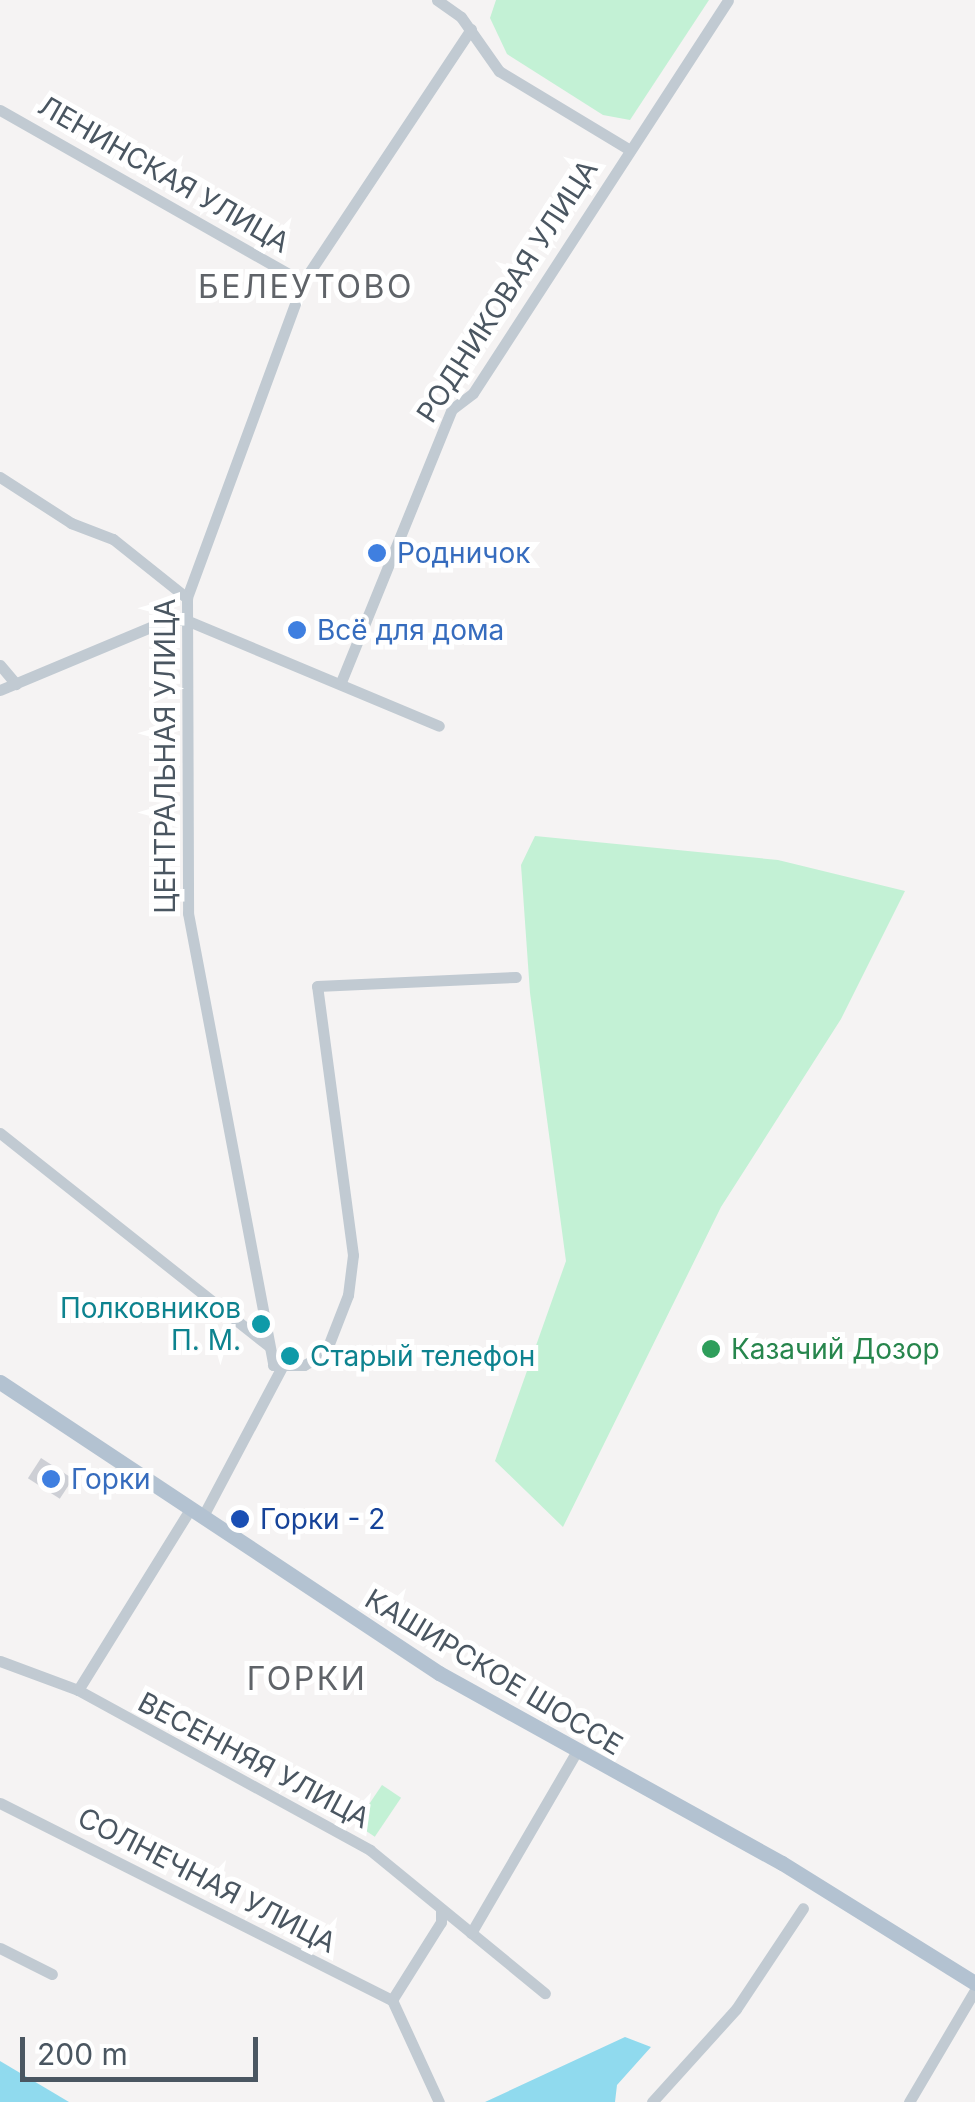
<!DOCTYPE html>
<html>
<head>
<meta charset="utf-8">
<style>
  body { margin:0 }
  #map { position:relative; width:975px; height:2102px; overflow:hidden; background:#f5f3f3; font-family:Inter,sans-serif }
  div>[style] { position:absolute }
  .green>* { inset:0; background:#c3f1d5; transform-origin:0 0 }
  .water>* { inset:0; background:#90daee }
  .building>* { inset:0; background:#cdcfd5; transform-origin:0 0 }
  .minor>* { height:11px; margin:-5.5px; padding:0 5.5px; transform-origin:5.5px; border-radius:5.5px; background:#c1cad2 }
  .major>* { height:15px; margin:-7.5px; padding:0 7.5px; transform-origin:7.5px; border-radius:7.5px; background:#b3c2d1 }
  .dots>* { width:28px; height:28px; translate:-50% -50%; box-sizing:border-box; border:5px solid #fff; border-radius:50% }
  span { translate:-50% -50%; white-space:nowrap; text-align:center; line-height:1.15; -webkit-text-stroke:10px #fff; paint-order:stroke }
  .street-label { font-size:28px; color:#4a5661 }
  .shop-label { font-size:28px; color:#366cbe }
  .left { translate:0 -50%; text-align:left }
  .culture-label { font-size:28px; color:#0d838f }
  .right { translate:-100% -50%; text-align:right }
  .leisure-label { font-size:28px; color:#27864d }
  .transit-label { font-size:28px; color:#164399 }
  .quarter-label { font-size:32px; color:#5f6368; letter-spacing:2.5px }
  .scale { position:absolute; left:20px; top:2037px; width:238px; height:45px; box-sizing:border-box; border:5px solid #4a5661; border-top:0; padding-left:12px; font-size:30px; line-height:35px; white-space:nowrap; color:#4a5661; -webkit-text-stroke:8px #fff; paint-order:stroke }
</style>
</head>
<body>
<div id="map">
  <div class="green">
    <i style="clip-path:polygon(496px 0,709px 0,630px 120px,603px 115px,507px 54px,490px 18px)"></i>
    <i style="clip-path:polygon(535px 836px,778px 860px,905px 891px,841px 1019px,721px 1207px,563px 1527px,495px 1461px,566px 1261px,530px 993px,521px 865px)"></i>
    <i style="left:382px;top:1785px;width:23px;height:47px;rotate:34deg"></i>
  </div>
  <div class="water">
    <i style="clip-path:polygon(625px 2037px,651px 2047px,617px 2085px,615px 2102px,485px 2102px)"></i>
    <i style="clip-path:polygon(0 2061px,69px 2102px,0 2102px)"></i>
  </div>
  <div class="building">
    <i style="left:41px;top:1458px;width:38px;height:24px;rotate:33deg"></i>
  </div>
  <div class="minor">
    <i style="left:437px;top:0;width:29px;rotate:35deg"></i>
    <i style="left:461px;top:17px;width:66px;rotate:54.9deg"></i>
    <i style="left:499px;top:71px;width:153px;rotate:31.1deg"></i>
    <i style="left:471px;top:29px;width:304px;rotate:123.6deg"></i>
    <i style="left:303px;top:282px;width:337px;rotate:110.2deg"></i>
    <i style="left:187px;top:598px;width:315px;rotate:89.8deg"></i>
    <i style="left:188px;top:913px;width:460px;rotate:79.3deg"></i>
    <i style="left:273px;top:1365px;width:31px"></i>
    <i style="left:304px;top:1365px;width:24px;rotate:-28deg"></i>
    <i style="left:325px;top:1354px;width:63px;rotate:-68.7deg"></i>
    <i style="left:348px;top:1295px;width:40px;rotate:-82.9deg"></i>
    <i style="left:353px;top:1255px;width:271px;rotate:-97.6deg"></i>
    <i style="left:317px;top:986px;width:199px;rotate:-2.6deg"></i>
    <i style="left:0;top:110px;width:348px;rotate:29.6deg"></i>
    <i style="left:0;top:477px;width:85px;rotate:32.9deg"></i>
    <i style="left:71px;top:523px;width:45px;rotate:20.9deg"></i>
    <i style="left:113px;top:539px;width:95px;rotate:38.6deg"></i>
    <i style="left:0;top:665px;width:25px;rotate:50deg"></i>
    <i style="left:341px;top:682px;width:295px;rotate:-67.9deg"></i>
    <i style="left:452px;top:409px;width:26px;rotate:-37deg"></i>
    <i style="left:473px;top:393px;width:468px;rotate:-57deg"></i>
    <i style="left:0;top:690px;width:181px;rotate:-22.7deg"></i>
    <i style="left:167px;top:620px;width:19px"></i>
    <i style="left:186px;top:620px;width:274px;rotate:22.7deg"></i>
    <i style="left:0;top:1133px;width:343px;rotate:38.4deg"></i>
    <i style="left:203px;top:1516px;width:169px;rotate:-62.1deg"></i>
    <i style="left:0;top:1661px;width:83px;rotate:20.4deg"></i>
    <i style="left:78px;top:1690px;width:333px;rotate:28.7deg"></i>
    <i style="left:370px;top:1850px;width:226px;rotate:39.3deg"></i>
    <i style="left:78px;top:1690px;width:214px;rotate:-58.2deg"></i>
    <i style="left:0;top:1803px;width:439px;rotate:26.7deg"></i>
    <i style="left:471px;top:1933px;width:207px;rotate:-59.8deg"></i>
    <i style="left:0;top:1948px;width:58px;rotate:26.6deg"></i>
    <i style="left:392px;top:2000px;width:112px;rotate:65.3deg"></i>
    <i style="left:392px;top:2000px;width:92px;rotate:-57.9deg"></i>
    <i style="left:441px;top:1922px;width:13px;rotate:-90deg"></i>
    <i style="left:652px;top:2102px;width:125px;rotate:-47.9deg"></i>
    <i style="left:736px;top:2009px;width:121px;rotate:-56.4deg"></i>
    <i style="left:909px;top:2102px;width:130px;rotate:-59.5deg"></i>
  </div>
  <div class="major">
    <i style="left:0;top:1382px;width:527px;rotate:33.54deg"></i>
    <i style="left:439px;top:1673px;width:392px;rotate:29deg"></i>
    <i style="left:782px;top:1863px;width:227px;rotate:31.9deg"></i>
  </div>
  <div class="dots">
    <i style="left:377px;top:553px;background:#3f7fe0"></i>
    <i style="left:297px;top:630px;background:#3f7fe0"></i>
    <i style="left:261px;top:1324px;background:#0f9aa8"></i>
    <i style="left:711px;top:1349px;background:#2e9e5b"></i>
    <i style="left:290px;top:1356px;background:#0f9aa8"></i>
    <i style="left:51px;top:1479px;background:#3f7fe0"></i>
    <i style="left:240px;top:1519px;background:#1a4fb4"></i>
  </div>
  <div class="street-label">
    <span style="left:164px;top:174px;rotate:30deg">ЛЕНИНСКАЯ УЛИЦА</span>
    <span style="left:507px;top:291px;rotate:-57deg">РОДНИКОВАЯ УЛИЦА</span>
    <span style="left:165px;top:756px;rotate:-90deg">ЦЕНТРАЛЬНАЯ УЛИЦА</span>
    <span style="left:494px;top:1672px;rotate:31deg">КАШИРСКОЕ ШОССЕ</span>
    <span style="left:254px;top:1760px;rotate:28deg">ВЕСЕННЯЯ УЛИЦА</span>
    <span style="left:207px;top:1880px;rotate:27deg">СОЛНЕЧНАЯ УЛИЦА</span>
  </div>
  <div class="shop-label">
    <span class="left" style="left:397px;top:553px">Родничок</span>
    <span class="left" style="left:317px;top:630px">Всё для дома</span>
    <span class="left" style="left:71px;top:1479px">Горки</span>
  </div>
  <div class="culture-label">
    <span class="right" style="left:241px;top:1324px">Полковников<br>П. М.</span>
    <span class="left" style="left:310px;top:1356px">Старый телефон</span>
  </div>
  <div class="leisure-label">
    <span class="left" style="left:731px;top:1349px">Казачий Дозор</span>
  </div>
  <div class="transit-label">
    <span class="left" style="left:260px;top:1519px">Горки - 2</span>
  </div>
  <div class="quarter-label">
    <span style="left:306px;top:287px">БЕЛЕУТОВО</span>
    <span style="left:307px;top:1679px">ГОРКИ</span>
  </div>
  <div class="scale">200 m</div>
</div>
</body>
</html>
